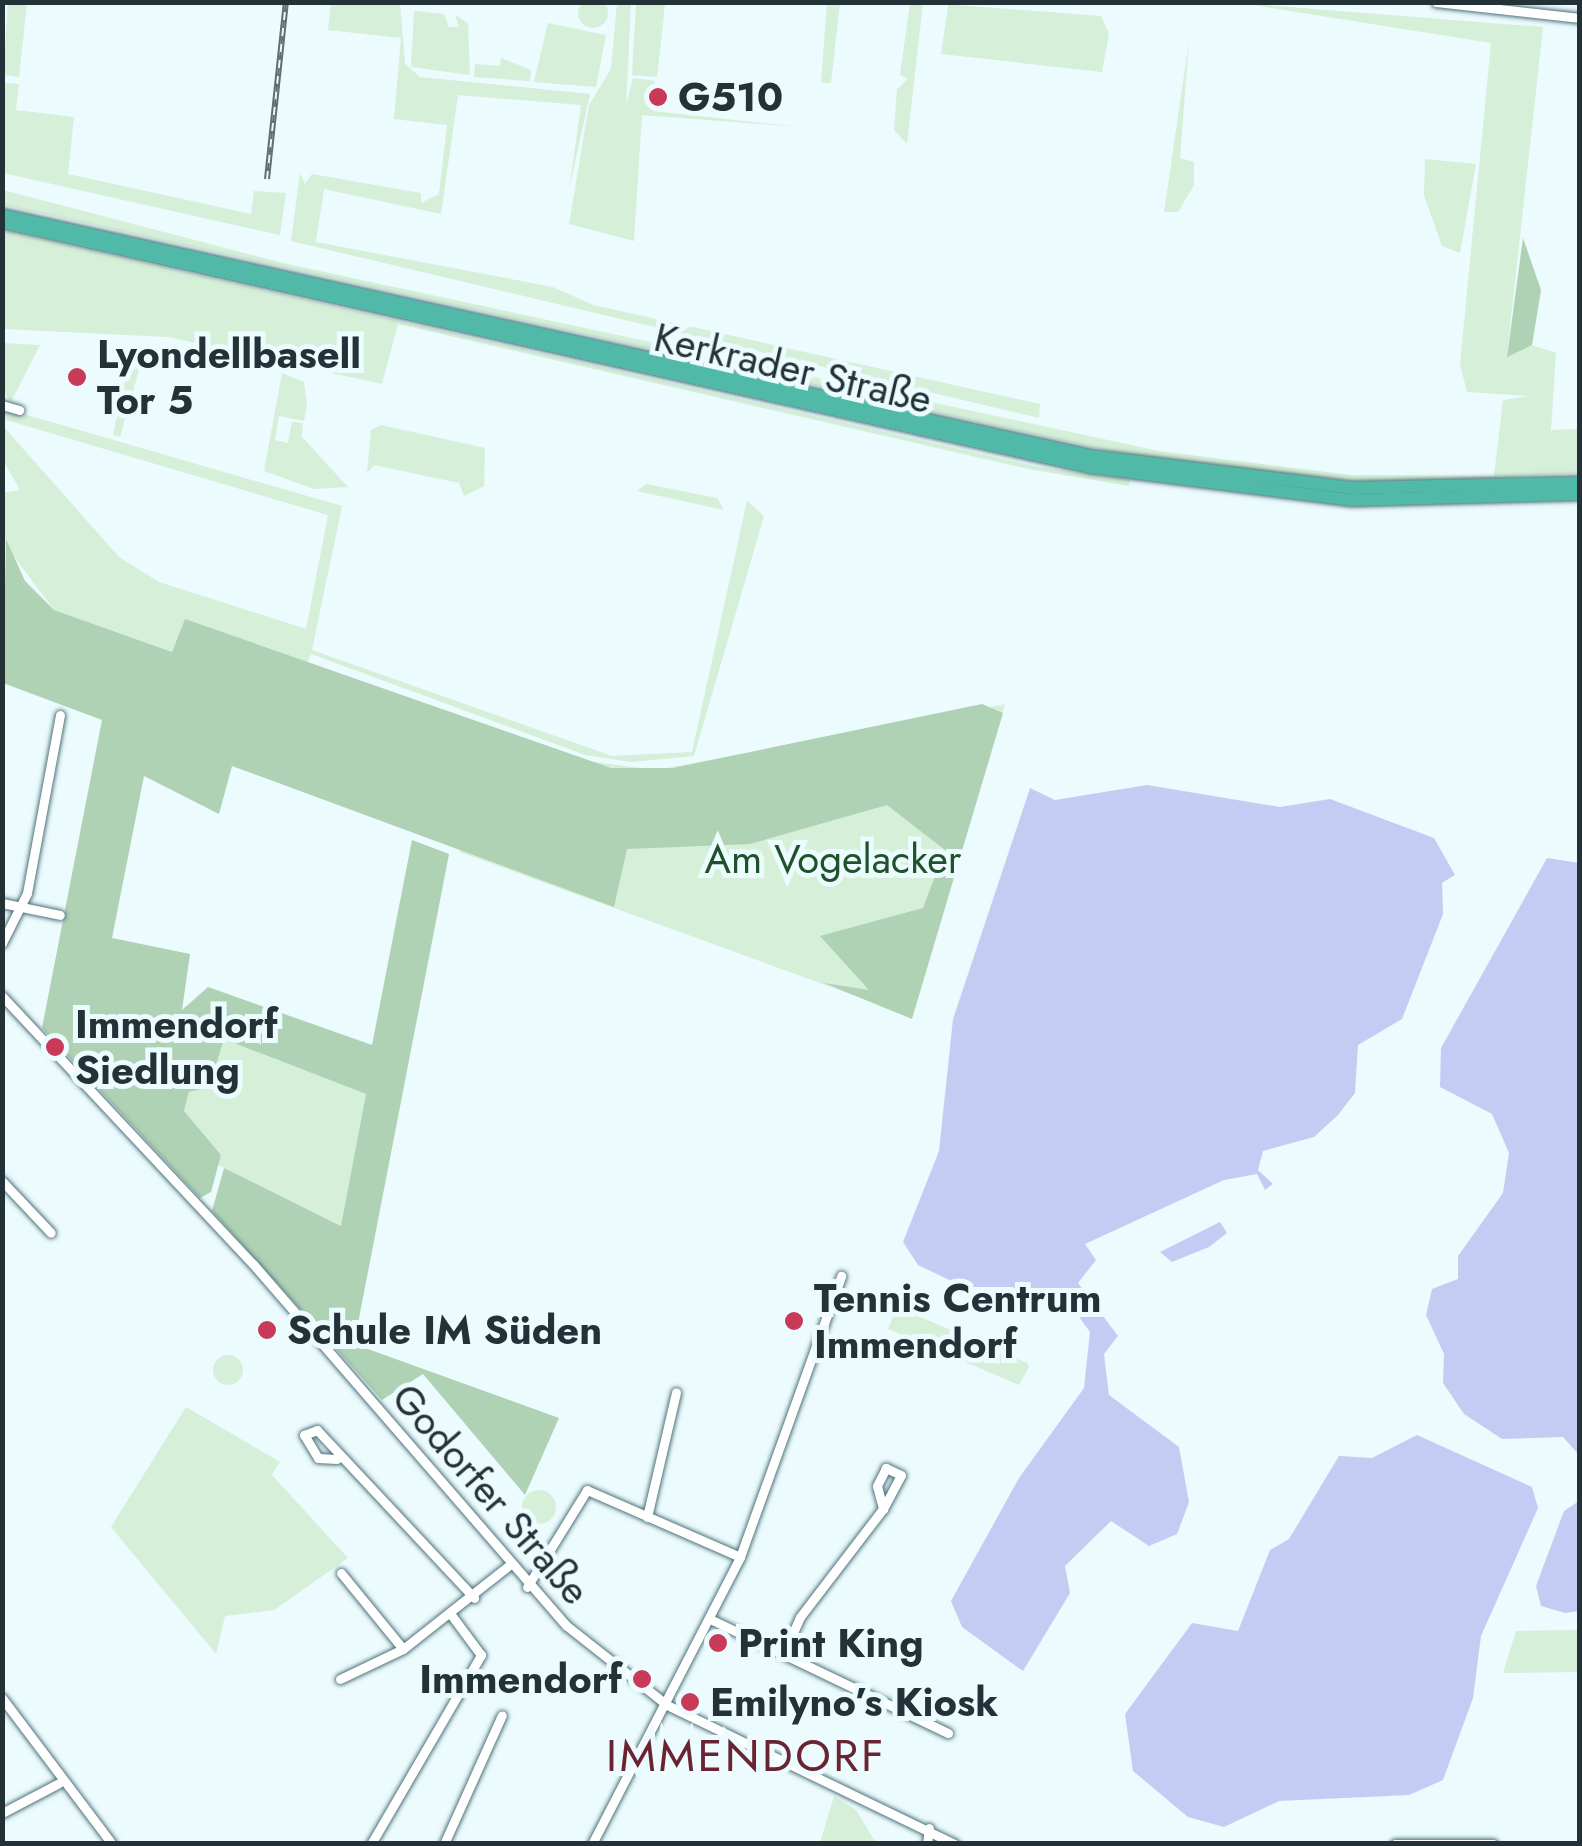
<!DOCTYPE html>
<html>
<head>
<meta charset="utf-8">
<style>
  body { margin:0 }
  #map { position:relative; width:1582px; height:1846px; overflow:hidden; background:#ebfbfe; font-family:Jost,sans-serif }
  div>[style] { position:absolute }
  .green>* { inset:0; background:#d5efd8 }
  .round { border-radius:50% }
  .forest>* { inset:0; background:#afd1b4 }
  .water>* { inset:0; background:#c5ccf3 }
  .roads { filter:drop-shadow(0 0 2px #50737b) drop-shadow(0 0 2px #50737b) }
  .minor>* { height:9px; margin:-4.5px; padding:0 4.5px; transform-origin:4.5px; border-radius:4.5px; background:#fff }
  .highway>* { height:12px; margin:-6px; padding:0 6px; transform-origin:6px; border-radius:6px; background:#51b9a8 }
  .rail>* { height:6px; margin-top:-3px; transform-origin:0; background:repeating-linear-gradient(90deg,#ebfbfe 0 8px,#5e6e71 0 16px); box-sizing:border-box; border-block:2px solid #5e6e71 }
  .dots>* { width:28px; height:28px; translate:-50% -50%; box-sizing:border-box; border:5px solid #ebfbfe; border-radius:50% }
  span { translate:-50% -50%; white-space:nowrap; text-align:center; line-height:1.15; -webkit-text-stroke:10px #ebfbfe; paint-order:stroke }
  .poi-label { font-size:40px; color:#233236; font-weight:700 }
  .left { translate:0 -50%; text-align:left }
  .right { translate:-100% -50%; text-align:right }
  .street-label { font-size:40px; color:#233236 }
  .park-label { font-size:40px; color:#1f512b }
  .quarter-label { font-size:45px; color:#6a2431; letter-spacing:2.5px }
  .frame { position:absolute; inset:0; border:5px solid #233236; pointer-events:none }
</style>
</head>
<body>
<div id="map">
  <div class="green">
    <i class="round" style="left:578px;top:-2px;width:30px;height:30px"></i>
    <i style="clip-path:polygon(8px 3px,27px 3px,19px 77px,3px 75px)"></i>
    <i style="clip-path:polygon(331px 3px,400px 3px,405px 64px,420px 77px,590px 94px,569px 190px,581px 105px,458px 95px,441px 214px,324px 189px,316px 242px,553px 287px,593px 305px,1040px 404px,1039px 418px,291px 241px,300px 173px,305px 184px,312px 174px,421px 193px,421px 203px,439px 194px,447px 125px,394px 119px,401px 38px,328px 30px)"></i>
    <i style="clip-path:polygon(617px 3px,631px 3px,626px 105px,633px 78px,655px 81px,653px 111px,799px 127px,642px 115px,634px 241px,569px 224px,589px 105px,611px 69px)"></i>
    <i style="clip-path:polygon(636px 3px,665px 3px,663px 23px,656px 21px,663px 24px,657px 77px,632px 75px)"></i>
    <i style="clip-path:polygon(827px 3px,840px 3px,831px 83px,821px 83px)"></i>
    <i style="clip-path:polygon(910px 3px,923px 3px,907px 144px,894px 130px,897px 89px,908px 79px,900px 75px)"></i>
    <i style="clip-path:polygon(930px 3px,1101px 16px,1109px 34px,1102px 72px,941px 54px,948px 5px)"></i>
    <i style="clip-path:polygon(1240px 3px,1543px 27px,1507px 355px,1532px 345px,1556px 353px,1551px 430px,1579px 429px,1579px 473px,1384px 484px,1150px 460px,3px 205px,3px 190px,287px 264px,1159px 451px,1351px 475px,1494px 476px,1503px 400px,1529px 396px,1467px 392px,1460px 364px,1491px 43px)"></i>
    <i style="clip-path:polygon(414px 11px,444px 14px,449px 27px,459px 27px,455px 15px,468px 23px,470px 75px,411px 67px)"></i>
    <i style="clip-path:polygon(548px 23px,606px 35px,596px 87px,534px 82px)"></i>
    <i style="clip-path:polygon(1189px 41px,1180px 158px,1194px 162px,1194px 185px,1178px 212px,1164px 212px)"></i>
    <i style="clip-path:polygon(501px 58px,531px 70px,530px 81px,474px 77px,475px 64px,500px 66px)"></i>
    <i style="clip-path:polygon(3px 83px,19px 84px,16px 110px,74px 117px,68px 174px,251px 214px,254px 191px,286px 193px,280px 235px,3px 173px)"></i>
    <i style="clip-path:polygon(1425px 159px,1476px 164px,1460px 253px,1442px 246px,1424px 195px)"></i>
    <i style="clip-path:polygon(2px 230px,1033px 466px,1130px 480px,1129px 486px,1028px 469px,398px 324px,382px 384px,168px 337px,3px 329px)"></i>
    <i style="clip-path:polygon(2px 343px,40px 345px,11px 402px,3px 390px)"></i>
    <i style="clip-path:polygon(131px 349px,145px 349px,120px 437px,113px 435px)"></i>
    <i style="clip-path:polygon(282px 373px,304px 382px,307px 405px,304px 421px,279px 416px,275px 440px,288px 443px,292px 422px,303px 423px,302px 437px,348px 487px,314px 489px,264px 471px)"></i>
    <i style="clip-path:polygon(3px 408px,342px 506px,312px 650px,612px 756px,692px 752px,747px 501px,764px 516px,694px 756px,631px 762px,585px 755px,311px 654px,307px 665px,186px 620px,172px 652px,54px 610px,3px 542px,3px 493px,20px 490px,3px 460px,2px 425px,119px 557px,159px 582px,306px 629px,328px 515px,3px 419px)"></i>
    <i style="clip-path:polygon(381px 425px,485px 448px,484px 486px,464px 496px,459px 483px,374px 465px,367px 473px,371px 430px)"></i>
    <i style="clip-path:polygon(646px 484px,717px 498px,724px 510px,637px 491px)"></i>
    <i style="clip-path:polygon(1005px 704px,908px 1015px,460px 852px,483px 725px,571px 759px,656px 770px)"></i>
    <i style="clip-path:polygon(224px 1038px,366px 1094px,342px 1226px,218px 1165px,221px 1155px,184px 1112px,189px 1092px,209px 1087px)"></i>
    <i style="clip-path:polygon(897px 1307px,1027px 1363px,1029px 1367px,1019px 1385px,888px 1329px)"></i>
    <i class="round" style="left:213px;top:1355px;width:30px;height:30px"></i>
    <i style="clip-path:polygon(186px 1407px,280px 1462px,272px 1475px,348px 1558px,274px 1610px,225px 1616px,216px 1654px,111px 1527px)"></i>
    <i class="round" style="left:522px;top:1490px;width:34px;height:34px"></i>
    <i style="clip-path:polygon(1579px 1630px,1579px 1672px,1503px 1673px,1516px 1631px)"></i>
    <i style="clip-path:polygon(834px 1796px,856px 1810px,876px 1843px,820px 1843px)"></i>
  </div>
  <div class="forest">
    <i style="clip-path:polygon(1523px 238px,1541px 290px,1532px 345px,1507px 357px)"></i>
    <i style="clip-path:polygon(6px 539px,25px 581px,54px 610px,172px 652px,185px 619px,611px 768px,673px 768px,982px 704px,1003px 713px,912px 1019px,824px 983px,869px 990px,820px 936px,923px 908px,945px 850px,887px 805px,750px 844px,627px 849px,614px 907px,232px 766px,219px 814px,144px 776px,112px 938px,190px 954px,182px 1010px,208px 987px,372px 1045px,412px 840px,449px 854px,354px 1344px,559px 1418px,525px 1495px,423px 1374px,382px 1400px,212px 1211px,224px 1168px,341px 1226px,366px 1094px,224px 1039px,209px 1087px,189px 1092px,184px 1111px,221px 1155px,211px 1192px,200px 1198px,42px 1028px,102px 720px,3px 683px)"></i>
  </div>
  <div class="water">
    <i style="clip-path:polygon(1147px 785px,1280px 807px,1330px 799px,1434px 838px,1455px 875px,1442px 883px,1443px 914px,1402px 1019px,1358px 1045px,1355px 1093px,1338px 1115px,1314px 1137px,1263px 1151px,1258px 1170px,1273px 1184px,1265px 1190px,1257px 1174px,1224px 1180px,1085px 1244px,1096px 1260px,1078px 1283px,1118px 1336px,1104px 1354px,1109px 1395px,1179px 1447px,1189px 1502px,1177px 1534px,1149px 1546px,1111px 1521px,1065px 1566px,1070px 1593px,1023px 1671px,962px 1627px,951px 1601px,1019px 1478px,1084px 1388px,1090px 1332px,1061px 1292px,1032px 1303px,1013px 1287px,964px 1287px,918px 1265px,903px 1242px,939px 1151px,953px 1019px,1030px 788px,1055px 800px)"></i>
    <i style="clip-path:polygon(1547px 858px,1579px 863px,1579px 1455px,1563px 1437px,1502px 1439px,1464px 1414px,1443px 1383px,1444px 1354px,1426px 1315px,1432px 1289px,1458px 1279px,1458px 1256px,1503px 1193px,1509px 1153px,1492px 1114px,1440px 1087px,1441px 1048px)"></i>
    <i style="clip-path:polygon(1220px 1222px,1227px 1233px,1209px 1247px,1172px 1262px,1160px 1252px)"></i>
    <i style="clip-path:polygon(1417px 1435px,1532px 1487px,1538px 1508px,1481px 1636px,1473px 1698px,1443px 1780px,1409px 1795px,1279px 1801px,1224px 1827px,1188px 1817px,1133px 1771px,1125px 1714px,1192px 1623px,1238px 1631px,1270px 1550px,1289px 1539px,1339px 1456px,1372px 1458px)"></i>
    <i style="clip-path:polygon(1579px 1501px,1579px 1611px,1565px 1613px,1541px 1606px,1536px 1586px,1564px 1511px)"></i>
  </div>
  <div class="roads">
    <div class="minor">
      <i style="left:1436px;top:2px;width:145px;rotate:6.3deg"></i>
      <i style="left:2px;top:405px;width:18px;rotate:16deg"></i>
      <i style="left:2px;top:903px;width:59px;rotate:11.7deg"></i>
      <i style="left:2px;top:943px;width:56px;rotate:-63.4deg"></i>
      <i style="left:27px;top:893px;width:181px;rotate:-79.5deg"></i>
      <i style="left:2px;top:996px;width:367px;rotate:46.9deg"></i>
      <i style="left:253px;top:1264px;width:479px;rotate:49.1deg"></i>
      <i style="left:567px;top:1626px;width:127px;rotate:38.3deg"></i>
      <i style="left:667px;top:1705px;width:320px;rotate:25.8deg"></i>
      <i style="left:2px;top:1181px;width:71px;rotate:46.7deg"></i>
      <i style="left:337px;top:1459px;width:19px;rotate:-177deg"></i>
      <i style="left:318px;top:1458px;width:27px;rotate:-121deg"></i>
      <i style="left:304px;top:1435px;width:14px;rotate:-21deg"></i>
      <i style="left:317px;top:1430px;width:230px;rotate:46.9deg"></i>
      <i style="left:647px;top:1517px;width:128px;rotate:-76.9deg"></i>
      <i style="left:341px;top:1573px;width:98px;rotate:50.8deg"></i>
      <i style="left:527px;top:1587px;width:114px;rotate:-58.3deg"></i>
      <i style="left:587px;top:1490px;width:167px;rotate:23.6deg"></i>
      <i style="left:710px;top:1619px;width:264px;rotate:25.6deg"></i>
      <i style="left:784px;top:1653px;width:39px;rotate:-66deg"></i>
      <i style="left:800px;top:1617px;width:136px;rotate:-52.5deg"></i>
      <i style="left:883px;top:1509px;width:38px;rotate:-62deg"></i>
      <i style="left:901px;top:1475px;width:17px;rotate:-155deg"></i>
      <i style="left:886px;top:1468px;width:20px;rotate:117deg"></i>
      <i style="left:877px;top:1486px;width:24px;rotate:75deg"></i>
      <i style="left:340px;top:1679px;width:70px;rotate:-25.5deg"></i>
      <i style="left:403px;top:1649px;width:134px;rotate:-38.3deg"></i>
      <i style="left:2px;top:1698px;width:183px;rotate:53deg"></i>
      <i style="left:2px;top:1813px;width:64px;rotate:-27.8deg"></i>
      <i style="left:371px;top:1844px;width:219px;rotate:-59.8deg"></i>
      <i style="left:481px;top:1655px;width:49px;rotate:-126.6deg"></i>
      <i style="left:444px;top:1844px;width:141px;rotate:-65.8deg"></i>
      <i style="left:592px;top:1844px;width:323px;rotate:-62.7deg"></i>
      <i style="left:740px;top:1557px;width:299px;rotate:-70.2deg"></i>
      <i style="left:927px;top:1844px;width:16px;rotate:-83deg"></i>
      <i style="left:1395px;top:1844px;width:98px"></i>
    </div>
    <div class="highway">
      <i style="left:2px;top:215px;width:1115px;rotate:12.48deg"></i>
      <i style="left:1091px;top:456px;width:263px;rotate:7deg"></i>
      <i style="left:1352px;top:488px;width:228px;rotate:-1.3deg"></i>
      <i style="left:2px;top:222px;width:1115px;rotate:12.69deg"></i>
      <i style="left:1090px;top:467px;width:264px;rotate:7.2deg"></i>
      <i style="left:1352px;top:500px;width:228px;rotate:-1.5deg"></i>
    </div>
  </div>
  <div class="rail">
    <i style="left:267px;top:179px;width:178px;rotate:-83.9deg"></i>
  </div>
  <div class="dots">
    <i style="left:658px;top:97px;background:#c93958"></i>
    <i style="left:77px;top:377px;background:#c93958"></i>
    <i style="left:55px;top:1047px;background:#c93958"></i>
    <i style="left:794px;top:1321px;background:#c93958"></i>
    <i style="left:267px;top:1330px;background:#c93958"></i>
    <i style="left:718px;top:1643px;background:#c93958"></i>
    <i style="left:642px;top:1679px;background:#c93958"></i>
    <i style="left:690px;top:1702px;background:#c93958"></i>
  </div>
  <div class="poi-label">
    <span class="left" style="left:678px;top:97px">G510</span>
    <span class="left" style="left:97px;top:377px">Lyondellbasell<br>Tor 5</span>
    <span class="left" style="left:75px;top:1047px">Immendorf<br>Siedlung</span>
    <span class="left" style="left:814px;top:1321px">Tennis Centrum<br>Immendorf</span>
    <span class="left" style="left:287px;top:1330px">Schule IM Süden</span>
    <span class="left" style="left:738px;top:1643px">Print King</span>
    <span class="right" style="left:622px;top:1679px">Immendorf</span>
    <span class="left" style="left:710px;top:1702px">Emilyno’s Kiosk</span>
  </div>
  <div class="street-label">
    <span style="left:793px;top:368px;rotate:13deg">Kerkrader Straße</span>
    <span style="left:491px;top:1494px;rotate:49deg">Godorfer Straße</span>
  </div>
  <div class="park-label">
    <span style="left:833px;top:859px">Am Vogelacker</span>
  </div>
  <div class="quarter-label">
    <span style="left:746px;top:1756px">IMMENDORF</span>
  </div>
  <div class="frame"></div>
</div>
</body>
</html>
